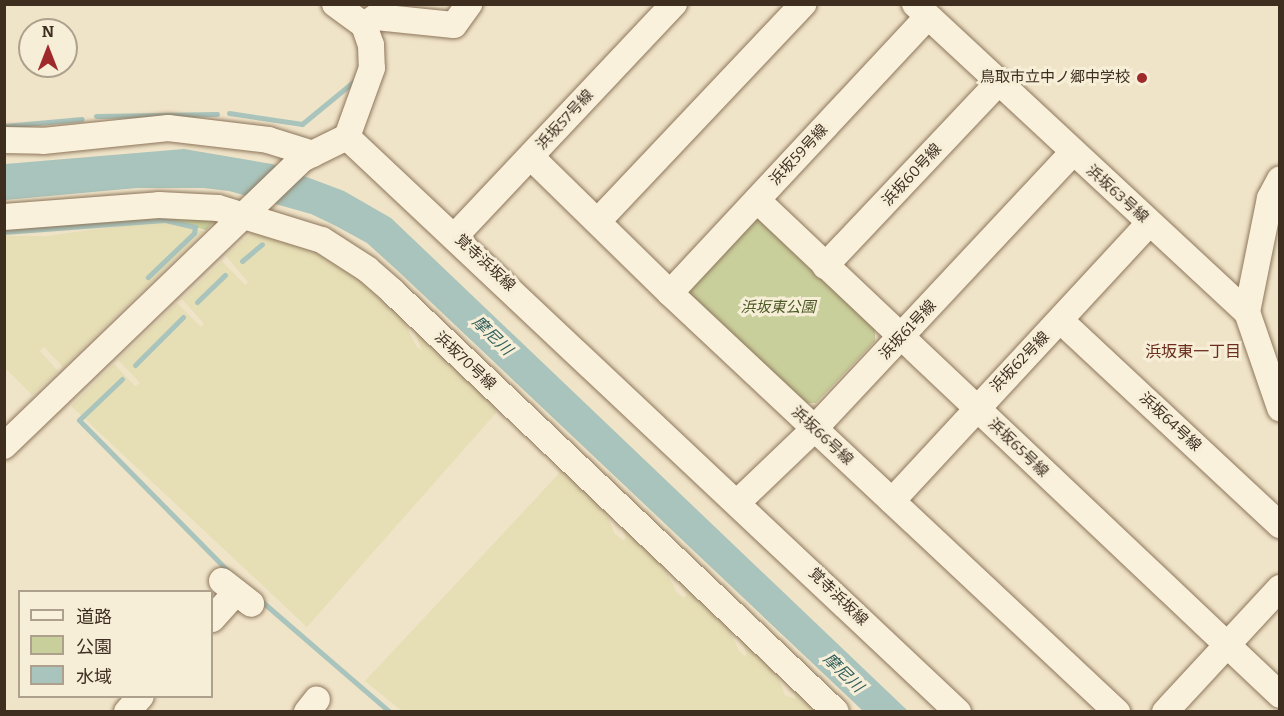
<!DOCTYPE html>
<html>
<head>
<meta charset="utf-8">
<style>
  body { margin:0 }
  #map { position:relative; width:1284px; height:716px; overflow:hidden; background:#f0e4c8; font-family:Bitter,"Noto Sans JP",serif }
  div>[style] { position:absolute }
  .farmland>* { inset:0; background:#e6deb5 }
  .green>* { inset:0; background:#c9cf9b }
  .water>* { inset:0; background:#a9c4bc }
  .stream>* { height:5px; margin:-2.5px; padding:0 2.5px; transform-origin:2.5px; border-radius:2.5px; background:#a9c4bc }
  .roads { filter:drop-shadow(0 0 2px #8d765c) drop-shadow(0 0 2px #8d765c) }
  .minor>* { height:26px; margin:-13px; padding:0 13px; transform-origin:13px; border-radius:13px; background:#faf1dc }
  .dots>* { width:16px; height:16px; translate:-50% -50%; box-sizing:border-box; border:3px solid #f7eed8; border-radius:50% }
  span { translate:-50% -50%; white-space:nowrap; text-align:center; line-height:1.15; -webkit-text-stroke:6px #f7eed8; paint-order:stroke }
  .poi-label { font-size:15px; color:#3d2e20 }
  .right { translate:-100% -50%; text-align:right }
  .street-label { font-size:15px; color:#3d2e20 }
  .park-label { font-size:15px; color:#4d5a26; font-style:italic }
  .water-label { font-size:16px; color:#2f5d5a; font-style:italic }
  .neighbourhood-label { font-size:16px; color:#6b2e1e }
  .frame { position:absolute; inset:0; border:6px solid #3d2e20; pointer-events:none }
  .legend { position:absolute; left:18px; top:590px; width:195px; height:108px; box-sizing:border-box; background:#f7eed8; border:2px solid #ada18e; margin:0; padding:8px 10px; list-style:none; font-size:18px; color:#3d2e20 }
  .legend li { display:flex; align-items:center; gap:12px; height:30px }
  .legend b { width:30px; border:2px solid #ada18e }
  .north { position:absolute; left:18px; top:18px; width:60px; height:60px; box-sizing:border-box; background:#f7eed8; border:2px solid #ada18e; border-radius:50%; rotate:0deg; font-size:16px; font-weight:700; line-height:24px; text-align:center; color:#3d2e20 }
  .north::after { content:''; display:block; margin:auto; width:21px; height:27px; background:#9e2a2b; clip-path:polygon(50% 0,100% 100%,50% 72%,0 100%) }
</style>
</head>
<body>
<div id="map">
  <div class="farmland">
    <i style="clip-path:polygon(149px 222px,172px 223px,204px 231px,63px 367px,44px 347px,40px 351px,58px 371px,32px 395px,5px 368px,5px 236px,46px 236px)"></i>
    <i style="clip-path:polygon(256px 229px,345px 260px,400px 313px,416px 346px,422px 351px,407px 313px,491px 393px,496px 413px,307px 627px,71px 406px,114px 364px,135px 386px,140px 383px,118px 360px,177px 303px,201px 327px,204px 324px,182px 299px,222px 261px,245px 285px,248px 282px,226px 256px)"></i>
    <i style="clip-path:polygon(567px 465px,598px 493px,615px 534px,623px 540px,626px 538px,609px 503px,662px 563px,677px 593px,684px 598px,686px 595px,666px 560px,719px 608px,739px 651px,745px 656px,747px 654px,729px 618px,769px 654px,785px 695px,796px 699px,777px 662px,829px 711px,402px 711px,365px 681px)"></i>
  </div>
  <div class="green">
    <i style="clip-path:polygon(61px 217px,218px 217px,206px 230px,165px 219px,5px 232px,4px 222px)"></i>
    <i style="clip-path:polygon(749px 217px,760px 217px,875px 326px,875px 341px,816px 403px,802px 403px,687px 296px,686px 283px)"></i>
  </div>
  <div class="water">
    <i style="clip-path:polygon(184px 149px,272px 164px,344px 191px,391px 218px,908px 711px,863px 711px,399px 272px,367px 243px,336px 226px,311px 214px,229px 191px,203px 188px,137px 188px,5px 200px,5px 164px)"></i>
  </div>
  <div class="stream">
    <i style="left:229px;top:113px;width:74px;rotate:8.6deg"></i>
    <i style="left:302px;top:124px;width:72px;rotate:-39.4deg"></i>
    <i style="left:96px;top:116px;width:121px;rotate:-0.9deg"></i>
    <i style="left:4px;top:126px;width:78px;rotate:-5.1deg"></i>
    <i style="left:4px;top:232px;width:161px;rotate:-4.3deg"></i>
    <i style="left:165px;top:220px;width:31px;rotate:13deg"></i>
    <i style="left:195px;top:227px;width:6px;rotate:99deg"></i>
    <i style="left:194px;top:233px;width:64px;rotate:136.3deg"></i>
    <i style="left:242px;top:261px;width:26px;rotate:-40deg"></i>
    <i style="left:197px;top:302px;width:39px;rotate:-44deg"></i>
    <i style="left:135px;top:365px;width:68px;rotate:-45deg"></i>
    <i style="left:122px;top:379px;width:59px;rotate:136.4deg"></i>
    <i style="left:79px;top:420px;width:215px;rotate:45.4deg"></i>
    <i style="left:259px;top:599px;width:173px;rotate:40.8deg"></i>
  </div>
  <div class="roads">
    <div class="minor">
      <i style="left:335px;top:4px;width:36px;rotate:36deg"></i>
      <i style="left:364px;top:25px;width:21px;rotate:71deg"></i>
      <i style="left:371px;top:45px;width:23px;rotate:88deg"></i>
      <i style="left:372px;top:68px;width:73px;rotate:109.9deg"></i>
      <i style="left:915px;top:4px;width:453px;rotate:42.9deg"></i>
      <i style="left:1247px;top:312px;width:102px;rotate:71deg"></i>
      <i style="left:364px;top:25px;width:14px;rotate:-34deg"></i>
      <i style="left:376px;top:17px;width:78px;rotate:5.9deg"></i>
      <i style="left:454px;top:25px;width:26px;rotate:-54deg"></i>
      <i style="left:4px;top:140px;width:39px;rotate:1deg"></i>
      <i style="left:43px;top:141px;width:126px;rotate:-5.9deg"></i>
      <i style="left:168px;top:128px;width:101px;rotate:6.8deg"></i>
      <i style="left:268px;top:140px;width:47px;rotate:17.3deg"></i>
      <i style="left:531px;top:157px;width:194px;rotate:44.4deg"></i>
      <i style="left:670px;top:293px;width:613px;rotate:43.15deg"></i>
      <i style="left:757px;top:200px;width:720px;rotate:43.42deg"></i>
      <i style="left:4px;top:217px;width:155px;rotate:-4.4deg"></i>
      <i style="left:159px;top:205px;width:59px;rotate:2.9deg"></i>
      <i style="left:218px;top:208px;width:109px;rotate:17.1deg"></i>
      <i style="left:322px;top:240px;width:54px;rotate:32.8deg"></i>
      <i style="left:367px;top:269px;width:35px;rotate:41deg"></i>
      <i style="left:393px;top:292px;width:610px;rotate:43.47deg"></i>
      <i style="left:598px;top:221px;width:299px;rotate:-46.6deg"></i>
      <i style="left:456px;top:235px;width:318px;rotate:-46.7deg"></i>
      <i style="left:825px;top:266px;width:252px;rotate:-46.6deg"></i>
      <i style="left:670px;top:293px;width:377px;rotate:-47deg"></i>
      <i style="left:1247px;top:312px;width:116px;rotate:-78.6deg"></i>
      <i style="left:1270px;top:198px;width:21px;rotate:-62deg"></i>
      <i style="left:1060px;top:320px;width:301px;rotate:43deg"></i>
      <i style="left:4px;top:446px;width:414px;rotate:-43.9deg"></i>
      <i style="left:302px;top:159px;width:50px;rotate:-26.1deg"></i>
      <i style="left:347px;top:137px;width:839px;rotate:43.26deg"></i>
      <i style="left:892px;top:501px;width:379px;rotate:-47.2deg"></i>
      <i style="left:738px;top:502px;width:105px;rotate:-43.8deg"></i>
      <i style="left:814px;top:429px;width:378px;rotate:-46.9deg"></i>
      <i style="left:222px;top:581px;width:37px;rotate:38deg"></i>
      <i style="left:212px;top:619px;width:36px;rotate:-48deg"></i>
      <i style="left:127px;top:712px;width:21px;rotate:-49deg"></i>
      <i style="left:307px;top:712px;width:16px;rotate:-52deg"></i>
      <i style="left:1165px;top:712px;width:169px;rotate:-47.2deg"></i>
    </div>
  </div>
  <div class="dots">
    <i style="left:1142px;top:78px;background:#9e2a2b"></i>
  </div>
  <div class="poi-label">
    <span class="right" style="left:1130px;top:78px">鳥取市立中ノ郷中学校</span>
  </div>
  <div class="street-label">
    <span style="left:565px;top:120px;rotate:-47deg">浜坂57号線</span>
    <span style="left:799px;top:155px;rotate:-47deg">浜坂59号線</span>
    <span style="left:912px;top:175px;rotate:-47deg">浜坂60号線</span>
    <span style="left:1117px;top:194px;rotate:42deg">浜坂63号線</span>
    <span style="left:485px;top:263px;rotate:43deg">覚寺浜坂線</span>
    <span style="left:908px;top:330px;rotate:-47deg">浜坂61号線</span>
    <span style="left:465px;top:361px;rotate:43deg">浜坂70号線</span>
    <span style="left:1020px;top:362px;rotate:-46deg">浜坂62号線</span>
    <span style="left:1170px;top:422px;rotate:43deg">浜坂64号線</span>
    <span style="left:822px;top:436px;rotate:43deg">浜坂66号線</span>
    <span style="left:1018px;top:448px;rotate:44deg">浜坂65号線</span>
    <span style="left:838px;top:597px;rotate:44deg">覚寺浜坂線</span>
  </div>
  <div class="park-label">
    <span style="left:778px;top:308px">浜坂東公園</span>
  </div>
  <div class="water-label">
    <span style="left:492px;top:336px;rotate:44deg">摩尼川</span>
    <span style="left:843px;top:673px;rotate:44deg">摩尼川</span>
  </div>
  <div class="neighbourhood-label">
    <span style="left:1193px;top:352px">浜坂東一丁目</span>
  </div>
  <div class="frame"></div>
  <ul class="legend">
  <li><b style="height:8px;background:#faf1dc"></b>道路</li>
  <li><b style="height:16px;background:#c9cf9b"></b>公園</li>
  <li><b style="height:16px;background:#a9c4bc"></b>水域</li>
  </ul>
  <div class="north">N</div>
</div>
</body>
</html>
